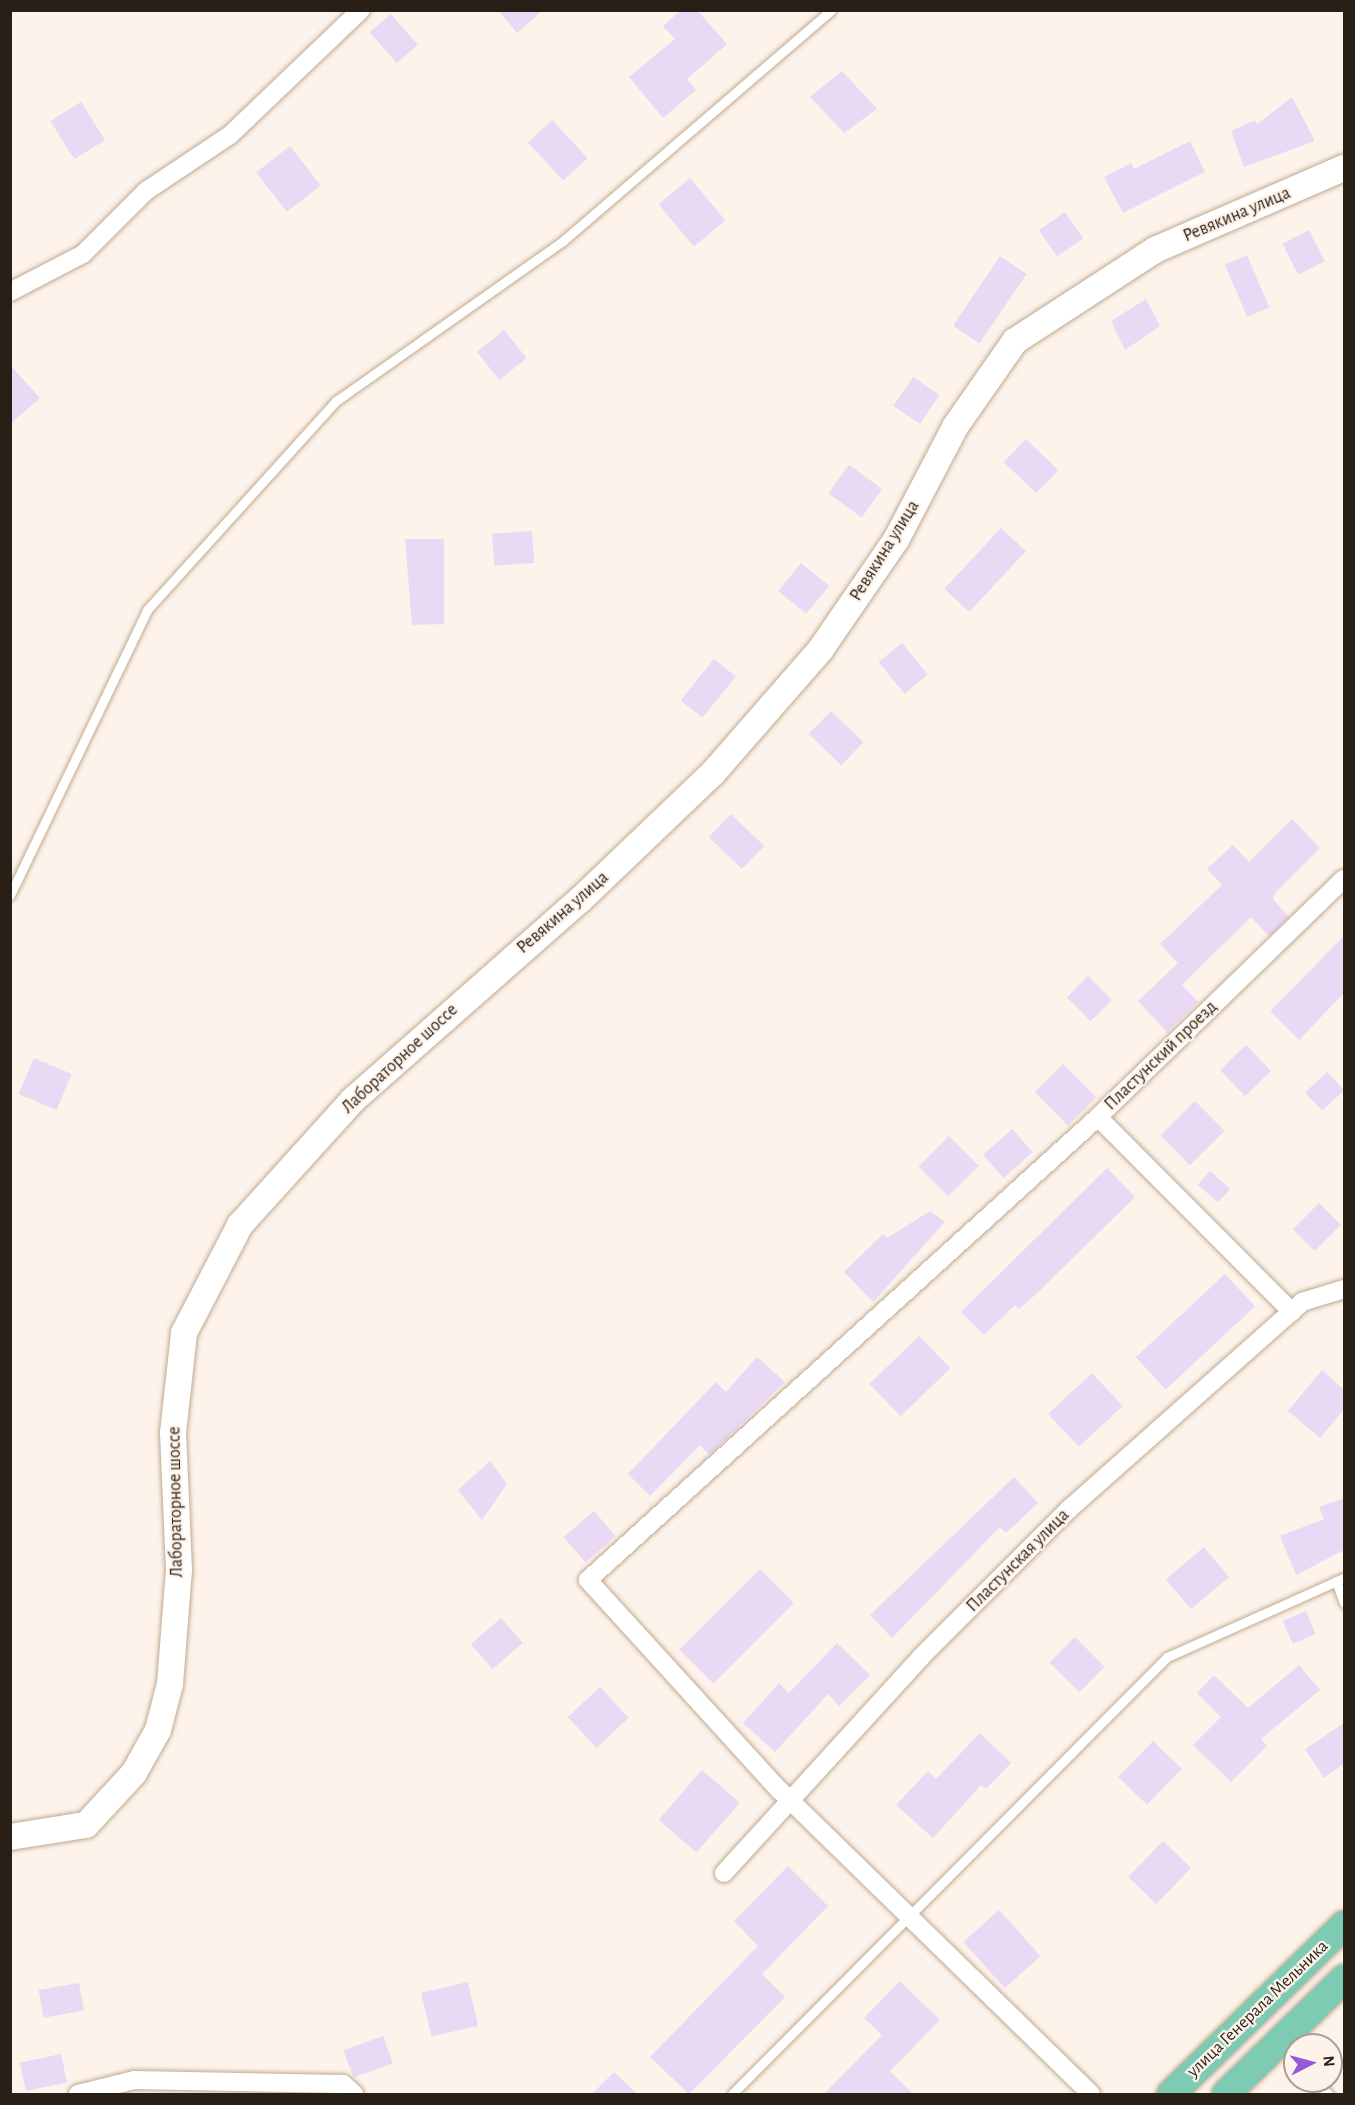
<!DOCTYPE html>
<html>
<head>
<meta charset="utf-8">
<style>
  body { margin:0 }
  #map { position:relative; width:1355px; height:2105px; overflow:hidden; background:#fdf3ea; font-family:"Alegreya Sans",sans-serif }
  div>[style] { position:absolute }
  .building>* { inset:0; background:#e9d9f5; transform-origin:0 0 }
  .roads { filter:drop-shadow(0 0 2px #c0a992) drop-shadow(0 0 2px #c0a992) }
  .service>* { height:9px; margin:-4.5px; padding:0 4.5px; transform-origin:4.5px; border-radius:4.5px; background:#fff }
  .minor>* { height:18px; margin:-9px; padding:0 9px; transform-origin:9px; border-radius:9px; background:#fff }
  .secondary>* { height:26px; margin:-13px; padding:0 13px; transform-origin:13px; border-radius:13px; background:#fff }
  .primary>* { height:28px; margin:-14px; padding:0 14px; transform-origin:14px; border-radius:14px; background:#7ccbb2 }
  span { translate:-50% -50%; white-space:nowrap; text-align:center; line-height:1.15; -webkit-text-stroke:4.5px #fdf3ea; paint-order:stroke }
  .street-label { font-size:18px; color:#281f17 }
  .frame { position:absolute; inset:0; border:12px solid #281f17; pointer-events:none }
  .north { position:absolute; left:1283px; top:2033px; width:60px; height:60px; box-sizing:border-box; background:#fdf3ea; border:2px solid #a89e96; border-radius:50%; rotate:84deg; font-size:16px; font-weight:700; line-height:24px; text-align:center; color:#281f17 }
  .north::after { content:''; display:block; margin:auto; width:21px; height:27px; background:#965bd2; clip-path:polygon(50% 0,100% 100%,50% 72%,0 100%) }
</style>
</head>
<body>
<div id="map">
  <div class="building">
    <i style="clip-path:polygon(498px 10px,543px 10px,517px 33px)"></i>
    <i style="clip-path:polygon(681px 10px,697px 10px,727px 44px,687px 79px,696px 90px,663px 118px,629px 77px,675px 39px,663px 26px)"></i>
    <i style="left:391px;top:14px;width:41px;height:28px;rotate:49deg"></i>
    <i style="clip-path:polygon(842px 71px,877px 109px,844px 133px,810px 97px)"></i>
    <i style="clip-path:polygon(1292px 97px,1315px 141px,1244px 167px,1231px 131px,1255px 120px,1257px 124px)"></i>
    <i style="left:81px;top:102px;width:45px;height:36px;rotate:58deg"></i>
    <i style="left:552px;top:120px;width:52px;height:33px;rotate:47deg"></i>
    <i style="clip-path:polygon(1190px 141px,1205px 172px,1123px 213px,1104px 177px,1131px 163px,1134px 169px)"></i>
    <i style="left:290px;top:146px;width:50px;height:43px;rotate:52deg"></i>
    <i style="left:690px;top:178px;width:55px;height:41px;rotate:50deg"></i>
    <i style="left:1065px;top:212px;width:32px;height:32px;rotate:55deg"></i>
    <i style="left:1309px;top:230px;width:35px;height:30px;rotate:63deg"></i>
    <i style="left:1247px;top:255px;width:57px;height:24px;rotate:67deg"></i>
    <i style="left:1000px;top:256px;width:32px;height:84px;rotate:34deg"></i>
    <i style="clip-path:polygon(1146px 299px,1160px 326px,1125px 350px,1111px 321px)"></i>
    <i style="left:504px;top:330px;width:36px;height:35px;rotate:51deg"></i>
    <i style="clip-path:polygon(10px 365px,40px 398px,10px 424px)"></i>
    <i style="left:913px;top:377px;width:32px;height:35px;rotate:34deg"></i>
    <i style="left:1026px;top:439px;width:45px;height:32px;rotate:44deg"></i>
    <i style="left:849px;top:465px;width:41px;height:35px;rotate:36deg"></i>
    <i style="left:1001px;top:528px;width:34px;height:83px;rotate:43deg"></i>
    <i style="left:532px;top:531px;width:32px;height:40px;rotate:86deg"></i>
    <i style="clip-path:polygon(405px 539px,444px 539px,444px 624px,412px 625px)"></i>
    <i style="left:801px;top:563px;width:36px;height:36px;rotate:39deg"></i>
    <i style="left:902px;top:643px;width:41px;height:30px;rotate:51deg"></i>
    <i style="left:714px;top:659px;width:28px;height:53px;rotate:39deg"></i>
    <i style="left:831px;top:711px;width:45px;height:32px;rotate:44deg"></i>
    <i style="left:731px;top:814px;width:46px;height:32px;rotate:44deg"></i>
    <i style="clip-path:polygon(1292px 819px,1320px 848px,1276px 892px,1273px 899px,1289px 917px,1269px 936px,1251px 917px,1182px 985px,1198px 1002px,1167px 1032px,1138px 1001px,1178px 963px,1160px 944px,1222px 885px,1207px 869px,1233px 845px,1249px 862px)"></i>
    <i style="clip-path:polygon(1344px 936px,1344px 993px,1299px 1040px,1270px 1011px)"></i>
    <i style="left:1088px;top:976px;width:34px;height:30px;rotate:45deg"></i>
    <i style="left:1246px;top:1045px;width:36px;height:36px;rotate:46deg"></i>
    <i style="left:34px;top:1058px;width:41px;height:39px;rotate:23deg"></i>
    <i style="left:1063px;top:1064px;width:47px;height:40px;rotate:45deg"></i>
    <i style="left:1327px;top:1072px;width:25px;height:30px;rotate:47deg"></i>
    <i style="left:1195px;top:1101px;width:42px;height:49px;rotate:45deg"></i>
    <i style="left:1012px;top:1129px;width:31px;height:39px;rotate:48deg"></i>
    <i style="left:949px;top:1136px;width:42px;height:43px;rotate:45deg"></i>
    <i style="clip-path:polygon(1107px 1168px,1135px 1197px,1034px 1296px,1019px 1309px,1015px 1305px,984px 1335px,961px 1312px)"></i>
    <i style="left:1210px;top:1171px;width:27px;height:18px;rotate:42deg"></i>
    <i style="left:1319px;top:1203px;width:31px;height:37px;rotate:45deg"></i>
    <i style="clip-path:polygon(930px 1211px,945px 1222px,873px 1302px,844px 1272px,883px 1234px,887px 1238px)"></i>
    <i style="left:1225px;top:1274px;width:44px;height:122px;rotate:47deg"></i>
    <i style="left:919px;top:1336px;width:45px;height:69px;rotate:46deg"></i>
    <i style="clip-path:polygon(757px 1357px,785px 1382px,709px 1455px,700px 1445px,650px 1496px,628px 1474px,716px 1382px,726px 1392px)"></i>
    <i style="clip-path:polygon(1322px 1370px,1344px 1390px,1344px 1409px,1320px 1438px,1288px 1411px)"></i>
    <i style="left:1092px;top:1373px;width:45px;height:60px;rotate:47deg"></i>
    <i style="clip-path:polygon(490px 1461px,507px 1484px,482px 1520px,458px 1490px)"></i>
    <i style="clip-path:polygon(1014px 1477px,1038px 1503px,1006px 1533px,1000px 1527px,892px 1638px,870px 1615px)"></i>
    <i style="clip-path:polygon(1344px 1498px,1344px 1550px,1296px 1575px,1280px 1536px,1324px 1519px,1319px 1507px)"></i>
    <i style="left:594px;top:1511px;width:33px;height:40px;rotate:49deg"></i>
    <i style="left:1204px;top:1547px;width:39px;height:50px;rotate:50deg"></i>
    <i style="left:760px;top:1569px;width:48px;height:114px;rotate:45deg"></i>
    <i style="left:1306px;top:1611px;width:25px;height:25px;rotate:67deg"></i>
    <i style="left:501px;top:1618px;width:33px;height:40px;rotate:49deg"></i>
    <i style="left:1075px;top:1637px;width:42px;height:36px;rotate:45deg"></i>
    <i style="clip-path:polygon(837px 1643px,870px 1675px,839px 1706px,828px 1694px,775px 1752px,743px 1723px,779px 1683px,789px 1693px)"></i>
    <i style="clip-path:polygon(1299px 1665px,1320px 1690px,1261px 1739px,1267px 1746px,1231px 1782px,1193px 1745px,1221px 1717px,1197px 1693px,1214px 1675px,1248px 1708px)"></i>
    <i style="left:600px;top:1687px;width:42px;height:44px;rotate:47deg"></i>
    <i style="clip-path:polygon(1344px 1723px,1344px 1764px,1324px 1778px,1305px 1749px)"></i>
    <i style="clip-path:polygon(980px 1733px,1011px 1763px,986px 1789px,981px 1785px,933px 1838px,896px 1805px,928px 1771px,936px 1779px)"></i>
    <i style="left:1153px;top:1741px;width:40px;height:50px;rotate:44deg"></i>
    <i style="left:702px;top:1770px;width:50px;height:66px;rotate:41deg"></i>
    <i style="left:1163px;top:1841px;width:39px;height:50px;rotate:44deg"></i>
    <i style="clip-path:polygon(788px 1866px,828px 1906px,762px 1974px,785px 1997px,689px 2094px,650px 2057px,758px 1946px,734px 1921px)"></i>
    <i style="left:999px;top:1910px;width:62px;height:48px;rotate:48deg"></i>
    <i style="clip-path:polygon(900px 1981px,940px 2020px,890px 2071px,913px 2094px,824px 2094px,882px 2035px,864px 2018px)"></i>
    <i style="left:468px;top:1982px;width:45px;height:48px;rotate:77deg"></i>
    <i style="left:79px;top:1983px;width:28px;height:41px;rotate:80deg"></i>
    <i style="left:383px;top:2036px;width:29px;height:42px;rotate:70deg"></i>
    <i style="left:61px;top:2054px;width:29px;height:42px;rotate:78deg"></i>
    <i style="clip-path:polygon(614px 2072px,637px 2094px,592px 2094px)"></i>
  </div>
  <div class="roads">
    <div class="service">
      <i style="left:10px;top:895px;width:316px;rotate:-64.3deg"></i>
      <i style="left:147px;top:610px;width:282px;rotate:-47.9deg"></i>
      <i style="left:336px;top:401px;width:279px;rotate:-35.2deg"></i>
      <i style="left:564px;top:240px;width:352px;rotate:-40.7deg"></i>
      <i style="left:1336px;top:1581px;width:23px;rotate:70deg"></i>
      <i style="left:1283px;top:2044px;width:18px;rotate:47deg"></i>
      <i style="left:1316px;top:2081px;width:18px;rotate:47deg"></i>
      <i style="left:732px;top:2094px;width:617px;rotate:-45.13deg"></i>
      <i style="left:1167px;top:1657px;width:194px;rotate:-24.1deg"></i>
    </div>
    <div class="minor">
      <i style="left:10px;top:292px;width:82px;rotate:-27.5deg"></i>
      <i style="left:83px;top:254px;width:89px;rotate:-45deg"></i>
      <i style="left:146px;top:191px;width:101px;rotate:-33.7deg"></i>
      <i style="left:230px;top:135px;width:181px;rotate:-43.7deg"></i>
      <i style="left:1292px;top:1312px;width:275px;rotate:-134.9deg"></i>
      <i style="left:1098px;top:1117px;width:342px;rotate:-44.1deg"></i>
      <i style="left:724px;top:1873px;width:292px;rotate:-47.6deg"></i>
      <i style="left:921px;top:1657px;width:208px;rotate:-45deg"></i>
      <i style="left:1068px;top:1510px;width:313px;rotate:-41.6deg"></i>
      <i style="left:1302px;top:1302px;width:44px;rotate:-17.2deg"></i>
      <i style="left:78px;top:2094px;width:58px;rotate:-14deg"></i>
      <i style="left:134px;top:2080px;width:209px;rotate:1.1deg"></i>
      <i style="left:343px;top:2084px;width:15px;rotate:42deg"></i>
      <i style="left:1091px;top:2094px;width:436px;rotate:-135.7deg"></i>
      <i style="left:779px;top:1790px;width:284px;rotate:-132.3deg"></i>
      <i style="left:588px;top:1580px;width:689px;rotate:-42.23deg"></i>
    </div>
    <div class="secondary">
      <i style="left:10px;top:1837px;width:77px;rotate:-9deg"></i>
      <i style="left:86px;top:1825px;width:71px;rotate:-47.3deg"></i>
      <i style="left:134px;top:1773px;width:49px;rotate:-60.8deg"></i>
      <i style="left:158px;top:1730px;width:48px;rotate:-75.4deg"></i>
      <i style="left:170px;top:1684px;width:114px;rotate:-85.5deg"></i>
      <i style="left:179px;top:1570px;width:137px;rotate:-92.5deg"></i>
      <i style="left:173px;top:1433px;width:101px;rotate:-83.7deg"></i>
      <i style="left:184px;top:1333px;width:122px;rotate:-62.6deg"></i>
      <i style="left:240px;top:1225px;width:169px;rotate:-47.9deg"></i>
      <i style="left:353px;top:1100px;width:303px;rotate:-41.4deg"></i>
      <i style="left:580px;top:900px;width:184px;rotate:-43.7deg"></i>
      <i style="left:713px;top:773px;width:164px;rotate:-48.9deg"></i>
      <i style="left:821px;top:649px;width:132px;rotate:-55.5deg"></i>
      <i style="left:896px;top:540px;width:127px;rotate:-62.4deg"></i>
      <i style="left:955px;top:427px;width:105px;rotate:-55.1deg"></i>
      <i style="left:1015px;top:341px;width:167px;rotate:-33deg"></i>
      <i style="left:1155px;top:250px;width:206px;rotate:-23.5deg"></i>
    </div>
    <div class="primary">
      <i style="left:1171px;top:2094px;width:242px;rotate:-44.3deg"></i>
      <i style="left:1226px;top:2094px;width:165px;rotate:-44.3deg"></i>
    </div>
  </div>
  <div class="street-label">
    <span style="left:1237px;top:215px;rotate:-23deg">Ревякина улица</span>
    <span style="left:885px;top:551px;rotate:-58deg">Ревякина улица</span>
    <span style="left:563px;top:913px;rotate:-41deg">Ревякина улица</span>
    <span style="left:1161px;top:1056px;rotate:-44deg">Пластунский проезд</span>
    <span style="left:400px;top:1059px;rotate:-43deg">Лабораторное шоссе</span>
    <span style="left:176px;top:1502px;rotate:-91deg">Лабораторное шоссе</span>
    <span style="left:1018px;top:1561px;rotate:-45deg">Пластунская улица</span>
    <span style="left:1258px;top:2009px;rotate:-44deg">улица Генерала Мельника</span>
  </div>
  <div class="frame"></div>
  <div class="north">N</div>
</div>
</body>
</html>
